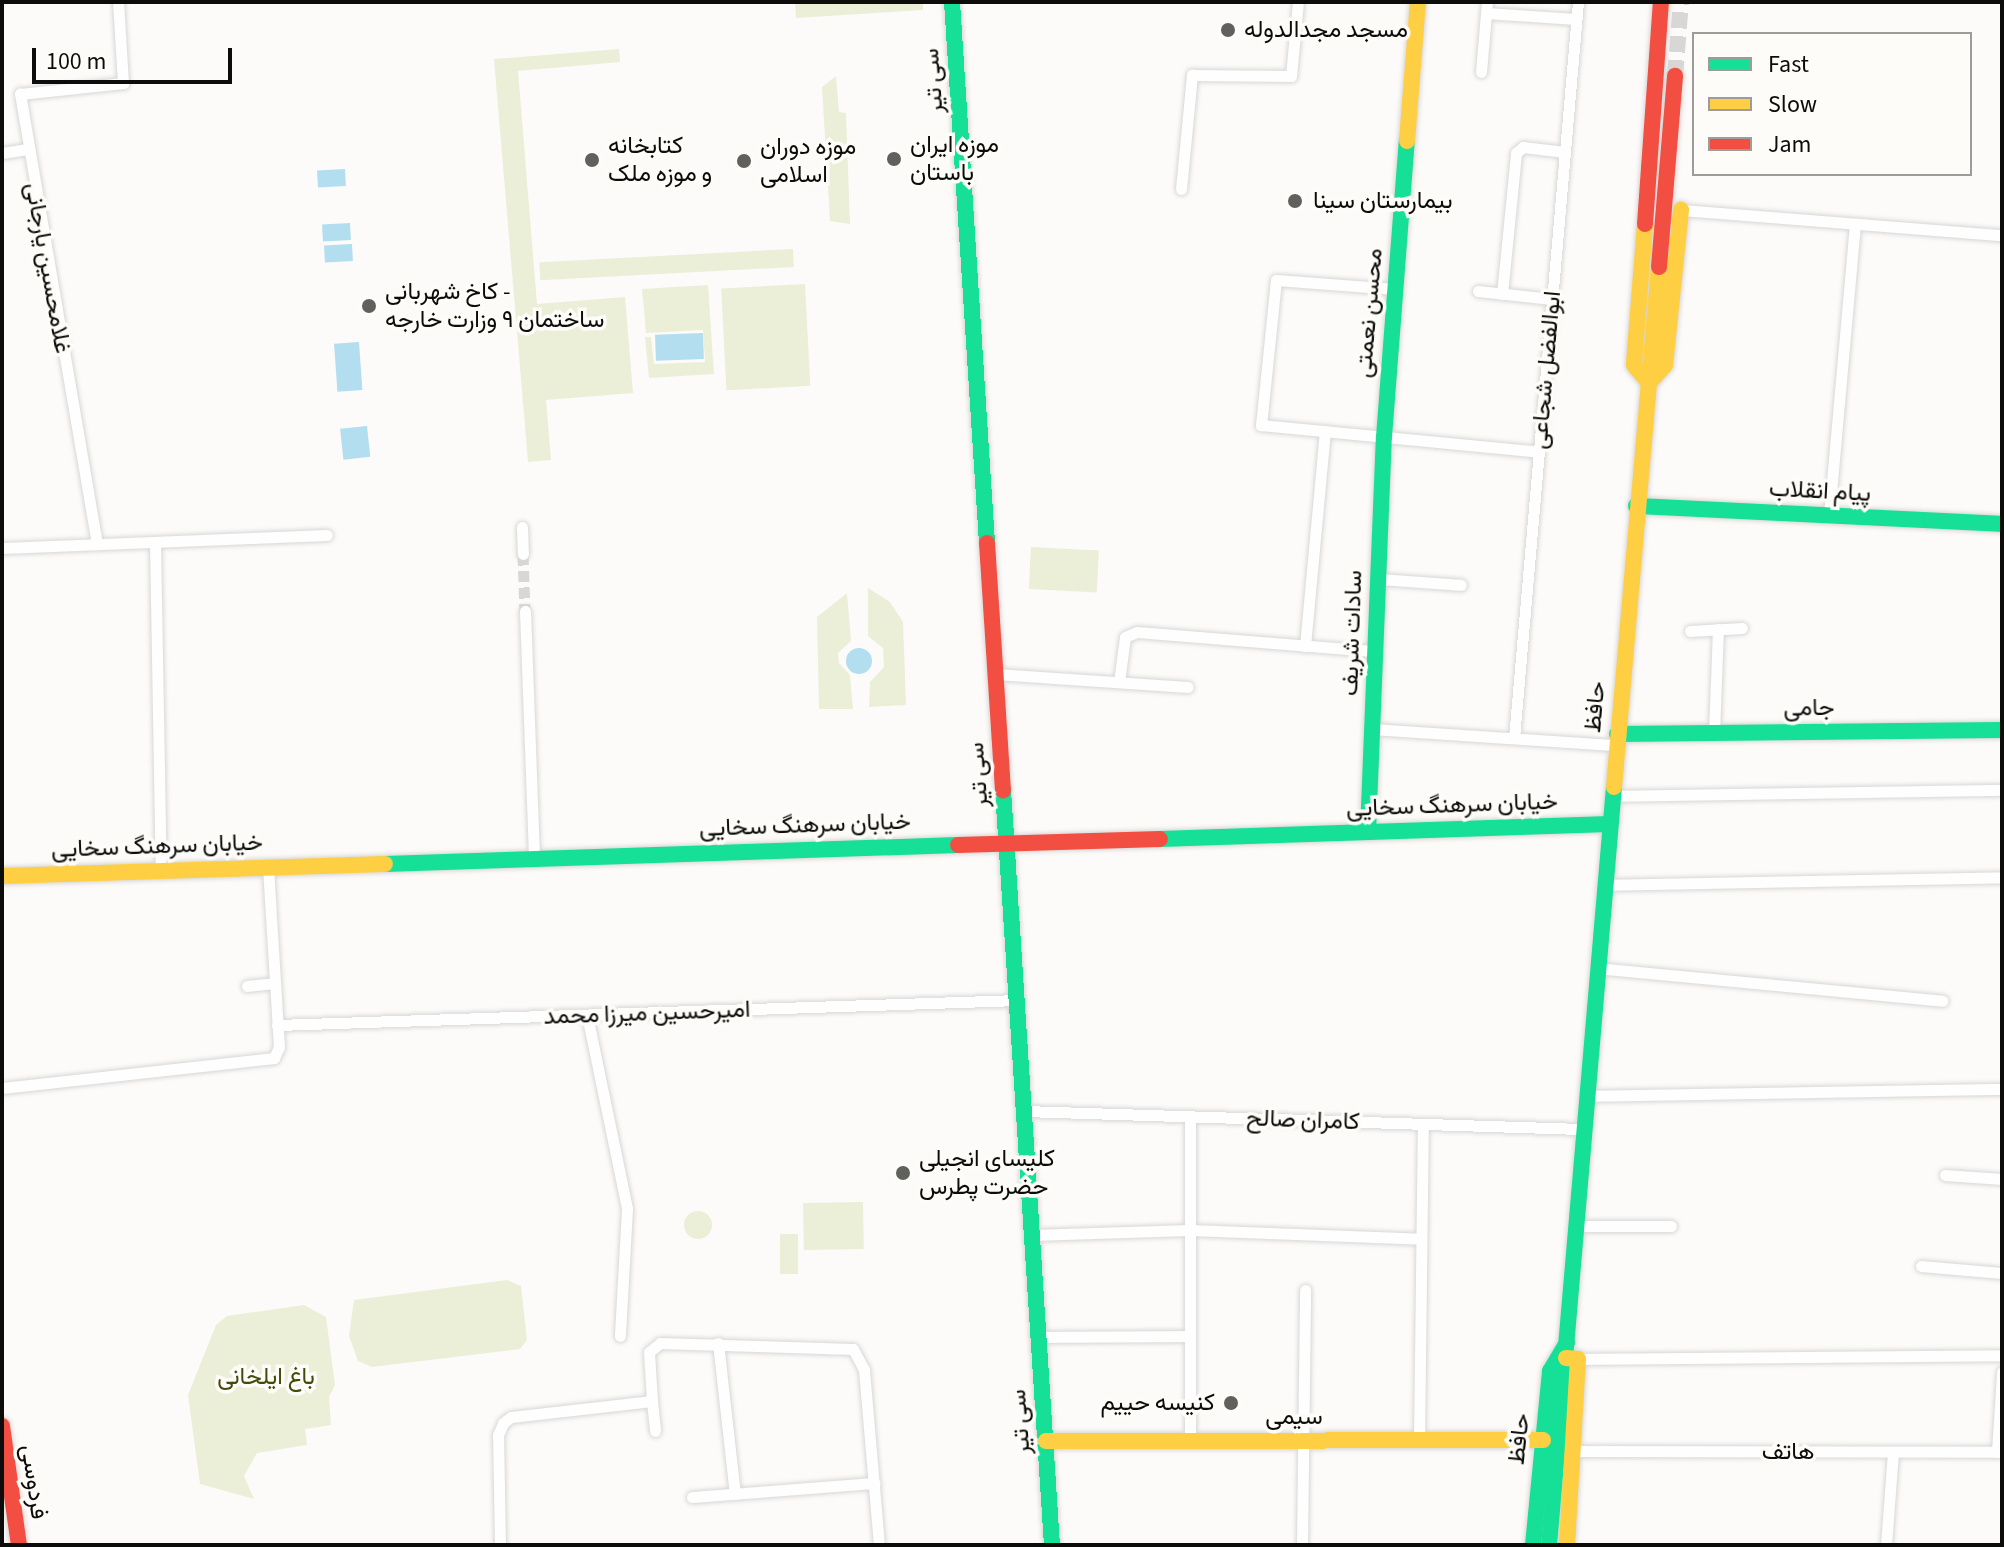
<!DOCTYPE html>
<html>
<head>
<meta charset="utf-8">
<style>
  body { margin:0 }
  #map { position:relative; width:2004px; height:1547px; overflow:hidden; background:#fcfbf9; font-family:"Source Sans 3",Vazirmatn,sans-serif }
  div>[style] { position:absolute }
  .green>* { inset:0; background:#ebefd8; transform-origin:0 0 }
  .round { border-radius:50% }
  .water>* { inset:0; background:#b2def0; transform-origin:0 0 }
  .street-tunnel>* { height:11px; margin-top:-5.5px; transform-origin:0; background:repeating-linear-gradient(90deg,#d8d7d5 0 11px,transparent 0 16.5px) }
  .primary-tunnel>* { height:16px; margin-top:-8px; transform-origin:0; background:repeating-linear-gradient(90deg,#d8d7d5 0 16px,transparent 0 24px) }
  .roads { filter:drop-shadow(0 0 2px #d8d7d6) drop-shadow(0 0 2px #d8d7d6) }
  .street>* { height:11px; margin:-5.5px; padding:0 5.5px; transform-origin:5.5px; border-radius:5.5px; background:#fffefe }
  .fast>* { height:16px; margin:-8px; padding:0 8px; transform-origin:8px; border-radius:8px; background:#16e098 }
  .slow>* { height:16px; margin:-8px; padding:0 8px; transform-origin:8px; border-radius:8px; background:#ffcf43 }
  .jam>* { height:16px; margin:-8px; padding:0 8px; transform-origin:8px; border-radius:8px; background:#f24e42 }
  .dots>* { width:22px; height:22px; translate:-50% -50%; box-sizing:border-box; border:4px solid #fdfcf8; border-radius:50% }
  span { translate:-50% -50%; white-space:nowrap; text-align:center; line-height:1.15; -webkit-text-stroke:7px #fdfcf8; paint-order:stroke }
  .poi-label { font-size:24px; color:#0c0c0b }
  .left { translate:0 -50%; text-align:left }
  .right { translate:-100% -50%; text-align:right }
  .street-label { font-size:24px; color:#0c0c0b }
  .park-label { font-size:24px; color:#434b0b }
  .frame { position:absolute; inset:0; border:4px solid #0c0c0b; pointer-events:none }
  .legend { position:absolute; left:1692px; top:32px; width:280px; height:144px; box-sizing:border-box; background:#fdfcf8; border:2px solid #9d9c99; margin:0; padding:10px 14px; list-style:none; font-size:24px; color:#0c0c0b }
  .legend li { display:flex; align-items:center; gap:16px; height:40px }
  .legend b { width:40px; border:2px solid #9d9c99 }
  .scale { position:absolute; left:32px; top:48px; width:200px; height:36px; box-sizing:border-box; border:4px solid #0c0c0b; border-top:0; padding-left:10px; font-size:24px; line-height:28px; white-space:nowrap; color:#0c0c0b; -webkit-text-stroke:6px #fdfcf8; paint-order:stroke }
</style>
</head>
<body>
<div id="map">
  <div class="green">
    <i style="clip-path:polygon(795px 2px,923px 2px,923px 10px,796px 18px)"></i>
    <i style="clip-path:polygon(619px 49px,620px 62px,518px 71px,537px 304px,625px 297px,633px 393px,546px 400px,551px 460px,528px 462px,494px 59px)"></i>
    <i style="clip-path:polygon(836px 76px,839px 112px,846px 113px,850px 224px,830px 221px,822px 87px)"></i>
    <i style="left:793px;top:249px;width:18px;height:254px;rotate:87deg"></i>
    <i style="left:805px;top:284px;width:102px;height:84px;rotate:87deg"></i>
    <i style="clip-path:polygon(708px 285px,714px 374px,649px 378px,645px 337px,651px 337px,654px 364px,705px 362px,703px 330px,646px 333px,642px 289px)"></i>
    <i style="left:1031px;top:547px;width:68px;height:42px;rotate:3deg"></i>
    <i style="clip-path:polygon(868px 588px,890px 602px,903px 622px,906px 705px,869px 707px,870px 682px,884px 667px,883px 648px,868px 636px)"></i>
    <i style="clip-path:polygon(847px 593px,851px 641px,838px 653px,839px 663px,850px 675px,853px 709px,819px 709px,817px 617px)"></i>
    <i style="left:863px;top:1202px;width:47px;height:60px;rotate:89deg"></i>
    <i class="round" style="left:684px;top:1211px;width:28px;height:28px"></i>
    <i style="left:780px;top:1234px;width:18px;height:40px"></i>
    <i style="clip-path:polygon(507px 1280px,521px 1286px,527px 1340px,520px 1349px,372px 1367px,358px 1361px,349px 1336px,354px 1300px)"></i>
    <i style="clip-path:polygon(304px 1305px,326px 1317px,335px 1385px,329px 1397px,331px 1425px,305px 1429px,307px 1445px,257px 1453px,244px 1476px,254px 1499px,200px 1484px,188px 1395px,216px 1325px,227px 1316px)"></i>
  </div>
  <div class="water">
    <i style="left:345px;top:169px;width:17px;height:28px;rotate:87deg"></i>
    <i style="left:350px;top:223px;width:17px;height:28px;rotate:87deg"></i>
    <i style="left:352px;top:244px;width:17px;height:28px;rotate:87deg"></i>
    <i style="left:703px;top:333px;width:26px;height:48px;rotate:88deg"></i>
    <i style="left:359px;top:342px;width:48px;height:25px;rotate:86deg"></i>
    <i style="left:367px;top:426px;width:31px;height:27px;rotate:84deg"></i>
    <i class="round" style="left:846px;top:648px;width:26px;height:26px"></i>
  </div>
  <div class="street-tunnel">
    <i style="left:523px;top:554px;width:57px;rotate:88deg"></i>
  </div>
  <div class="primary-tunnel">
    <i style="left:1675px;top:76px;width:74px;rotate:-85.4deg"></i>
  </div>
  <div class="roads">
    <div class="street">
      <i style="left:1486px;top:13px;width:90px;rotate:3.8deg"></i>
      <i style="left:1481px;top:72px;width:70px;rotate:-85.1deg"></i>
      <i style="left:2px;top:153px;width:24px;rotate:-9deg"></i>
      <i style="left:1181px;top:189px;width:115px;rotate:-84.5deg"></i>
      <i style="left:1192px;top:75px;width:99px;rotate:0.6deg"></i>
      <i style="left:1291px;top:76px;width:74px;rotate:-84.6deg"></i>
      <i style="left:1681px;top:210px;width:322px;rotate:4.5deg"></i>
      <i style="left:1395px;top:289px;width:119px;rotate:-175.7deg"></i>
      <i style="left:1276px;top:280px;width:146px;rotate:95.9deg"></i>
      <i style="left:1261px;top:425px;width:279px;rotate:5.5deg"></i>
      <i style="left:1478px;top:291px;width:74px;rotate:6.2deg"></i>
      <i style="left:1502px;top:294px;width:142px;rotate:-84.3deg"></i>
      <i style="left:1516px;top:153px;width:9px;rotate:-41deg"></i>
      <i style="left:1523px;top:147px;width:42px;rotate:6.8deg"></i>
      <i style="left:1829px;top:515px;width:292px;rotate:-84.9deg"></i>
      <i style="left:522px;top:527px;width:27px;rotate:88deg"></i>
      <i style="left:155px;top:542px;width:328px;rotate:89deg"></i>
      <i style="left:97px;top:544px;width:457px;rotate:-99.7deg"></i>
      <i style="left:20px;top:94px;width:104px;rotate:-6.1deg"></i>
      <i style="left:123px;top:83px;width:81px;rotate:-93.5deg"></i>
      <i style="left:2px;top:548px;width:325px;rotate:-2.3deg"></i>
      <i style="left:1378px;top:579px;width:83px;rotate:4.1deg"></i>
      <i style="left:525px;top:611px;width:247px;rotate:87.9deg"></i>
      <i style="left:1690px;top:631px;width:52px;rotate:-3.3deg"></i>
      <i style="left:1305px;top:646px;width:216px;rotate:-84.7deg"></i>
      <i style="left:996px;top:674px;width:192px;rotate:3.9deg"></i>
      <i style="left:1119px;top:682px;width:45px;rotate:-82.4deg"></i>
      <i style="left:1125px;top:637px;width:13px;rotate:-23deg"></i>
      <i style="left:1137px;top:632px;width:239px;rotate:4.6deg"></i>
      <i style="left:1372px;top:729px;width:245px;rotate:3.8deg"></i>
      <i style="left:1714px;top:733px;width:104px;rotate:-87.8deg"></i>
      <i style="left:1514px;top:738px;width:739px;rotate:-85.03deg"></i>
      <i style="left:1611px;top:796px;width:391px;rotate:-0.9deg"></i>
      <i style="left:1603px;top:885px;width:399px;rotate:-1.1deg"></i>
      <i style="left:1596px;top:968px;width:348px;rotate:5.4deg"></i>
      <i style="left:247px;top:986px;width:27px;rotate:-6deg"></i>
      <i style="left:587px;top:1015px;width:198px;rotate:78.3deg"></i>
      <i style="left:627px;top:1209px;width:127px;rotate:93.2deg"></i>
      <i style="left:277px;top:1025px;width:740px;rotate:-1.93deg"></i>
      <i style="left:2px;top:1088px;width:274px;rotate:-6.3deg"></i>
      <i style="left:274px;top:1058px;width:12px;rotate:-66deg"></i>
      <i style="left:279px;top:1047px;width:181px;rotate:-93.5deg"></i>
      <i style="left:1585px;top:1096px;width:417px;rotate:-1deg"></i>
      <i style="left:1024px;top:1111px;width:558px;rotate:1.85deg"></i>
      <i style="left:1945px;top:1175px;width:57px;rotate:4deg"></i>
      <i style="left:1574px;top:1226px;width:97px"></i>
      <i style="left:1032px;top:1235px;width:158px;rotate:-1.8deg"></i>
      <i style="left:1190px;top:1230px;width:231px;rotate:2.2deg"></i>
      <i style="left:1921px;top:1266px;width:81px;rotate:4.9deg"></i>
      <i style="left:1039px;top:1337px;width:151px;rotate:-0.4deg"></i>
      <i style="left:718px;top:1343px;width:152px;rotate:83.6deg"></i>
      <i style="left:1578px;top:1359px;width:424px;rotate:-0.5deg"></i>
      <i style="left:652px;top:1401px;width:30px;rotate:84deg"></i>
      <i style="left:1190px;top:1441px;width:324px;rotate:-90deg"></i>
      <i style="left:1419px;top:1441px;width:317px;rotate:-89.3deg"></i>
      <i style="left:1574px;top:1451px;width:428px;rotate:0.1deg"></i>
      <i style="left:1997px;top:1452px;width:80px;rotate:-86.4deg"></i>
      <i style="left:692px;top:1497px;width:183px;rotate:-4.4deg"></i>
      <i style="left:500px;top:1545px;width:110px;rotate:-91deg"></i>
      <i style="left:498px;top:1435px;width:13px;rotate:-67deg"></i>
      <i style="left:503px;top:1423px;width:10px;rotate:-37deg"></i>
      <i style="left:511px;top:1417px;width:142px;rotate:-6.5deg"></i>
      <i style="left:652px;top:1401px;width:49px;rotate:-93.5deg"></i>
      <i style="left:649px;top:1352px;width:14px;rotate:-39deg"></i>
      <i style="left:660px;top:1343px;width:193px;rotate:1.8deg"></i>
      <i style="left:853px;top:1349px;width:24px;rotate:62deg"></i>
      <i style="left:864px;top:1370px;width:176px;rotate:85.1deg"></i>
      <i style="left:1302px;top:1545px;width:255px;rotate:-89.3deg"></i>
      <i style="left:1886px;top:1545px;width:93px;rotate:-85.7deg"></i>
    </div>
    <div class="fast">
      <i style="left:952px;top:2px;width:542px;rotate:86.3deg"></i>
      <i style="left:1636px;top:506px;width:366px;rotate:2.8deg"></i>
      <i style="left:1617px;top:734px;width:385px;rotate:-0.6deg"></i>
      <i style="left:1003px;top:790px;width:757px;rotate:86.29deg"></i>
      <i style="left:1368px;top:832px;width:395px;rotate:-87.7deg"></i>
      <i style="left:1384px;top:437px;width:297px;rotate:-85.6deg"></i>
      <i style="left:1160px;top:839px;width:449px;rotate:-1.9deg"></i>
      <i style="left:385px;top:864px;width:573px;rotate:-1.9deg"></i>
      <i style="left:1533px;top:1545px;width:175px;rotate:-84.4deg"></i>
      <i style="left:1550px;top:1371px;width:33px;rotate:-59deg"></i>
      <i style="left:1549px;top:1545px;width:761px;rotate:-85.1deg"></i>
    </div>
    <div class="slow">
      <i style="left:1407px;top:141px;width:139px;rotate:-85.5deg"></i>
      <i style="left:1645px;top:224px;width:141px;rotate:94.5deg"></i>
      <i style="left:1634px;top:365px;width:23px;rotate:50deg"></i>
      <i style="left:1649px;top:383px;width:24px;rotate:-48deg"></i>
      <i style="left:1665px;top:365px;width:156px;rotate:-84.1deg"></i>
      <i style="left:1614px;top:787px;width:522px;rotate:-85.05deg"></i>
      <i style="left:2px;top:876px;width:383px;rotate:-1.8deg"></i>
      <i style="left:1566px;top:1358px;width:12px;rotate:5deg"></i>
      <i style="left:1578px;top:1359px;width:186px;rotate:93.4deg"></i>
      <i style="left:1046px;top:1441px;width:497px;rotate:-0.1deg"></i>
    </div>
    <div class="jam">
      <i style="left:1645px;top:224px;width:223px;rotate:-85.9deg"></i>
      <i style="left:1659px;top:267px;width:192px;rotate:-85.2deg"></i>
      <i style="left:987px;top:543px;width:248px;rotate:86.3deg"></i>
      <i style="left:958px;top:845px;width:202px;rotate:-1.7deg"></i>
      <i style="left:2px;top:1426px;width:120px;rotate:81.9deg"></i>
    </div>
  </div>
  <div class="dots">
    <i style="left:1228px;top:30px;background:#60605e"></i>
    <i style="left:894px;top:159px;background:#60605e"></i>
    <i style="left:592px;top:160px;background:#60605e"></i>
    <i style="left:744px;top:161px;background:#60605e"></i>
    <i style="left:1295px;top:201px;background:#60605e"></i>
    <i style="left:369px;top:306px;background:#60605e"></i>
    <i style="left:903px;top:1173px;background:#60605e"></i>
    <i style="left:1231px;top:1403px;background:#60605e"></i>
  </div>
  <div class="poi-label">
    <span class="left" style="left:1244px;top:30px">مسجد مجدالدوله</span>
    <span class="left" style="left:910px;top:159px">موزه ایران<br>باستان</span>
    <span class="left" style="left:608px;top:160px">کتابخانه<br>و موزه ملک</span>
    <span class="left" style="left:760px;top:161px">موزه دوران<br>اسلامی</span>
    <span class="left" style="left:1313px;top:201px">بیمارستان سینا</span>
    <span class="left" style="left:385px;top:306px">کاخ شهربانی -<br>ساختمان ۹ وزارت خارجه</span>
    <span class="left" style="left:919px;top:1173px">کلیسای انجیلی<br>حضرت پطرس</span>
    <span class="right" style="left:1215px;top:1403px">کنیسه حییم</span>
  </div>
  <div class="street-label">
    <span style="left:933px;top:81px;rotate:-94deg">سی تیر</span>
    <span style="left:48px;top:268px;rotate:80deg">غلامحسین یارجانی</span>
    <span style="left:1369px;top:313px;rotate:-85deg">محسن نعمتی</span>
    <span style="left:1546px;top:370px;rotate:-85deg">ابوالفضل شجاعی</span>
    <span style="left:1820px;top:491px;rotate:3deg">پیام انقلاب</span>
    <span style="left:1352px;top:633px;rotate:-88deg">سادات شریف</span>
    <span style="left:1595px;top:707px;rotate:-85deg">حافظ</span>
    <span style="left:1809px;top:708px;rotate:-1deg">جامی</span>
    <span style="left:978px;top:775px;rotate:-94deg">سی تیر</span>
    <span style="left:1452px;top:805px;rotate:-2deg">خیابان سرهنگ سخایی</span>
    <span style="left:805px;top:825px;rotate:-2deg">خیابان سرهنگ سخایی</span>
    <span style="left:157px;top:846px;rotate:-2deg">خیابان سرهنگ سخایی</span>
    <span style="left:647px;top:1013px;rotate:-2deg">امیرحسین میرزا محمد</span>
    <span style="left:1303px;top:1120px;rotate:2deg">کامران صالح</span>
    <span style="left:1294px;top:1417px">سیمی</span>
    <span style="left:1020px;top:1422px;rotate:-94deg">سی تیر</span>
    <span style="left:1519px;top:1439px;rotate:-84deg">حافظ</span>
    <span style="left:1788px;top:1452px">هاتف</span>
    <span style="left:34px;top:1482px;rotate:82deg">فردوسی</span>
  </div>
  <div class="park-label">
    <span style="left:266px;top:1377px">باغ ایلخانی</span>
  </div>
  <div class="frame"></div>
  <ul class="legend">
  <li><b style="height:10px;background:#16e098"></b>Fast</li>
  <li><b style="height:10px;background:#ffcf43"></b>Slow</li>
  <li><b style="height:10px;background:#f24e42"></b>Jam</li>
  </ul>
  <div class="scale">100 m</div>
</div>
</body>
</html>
